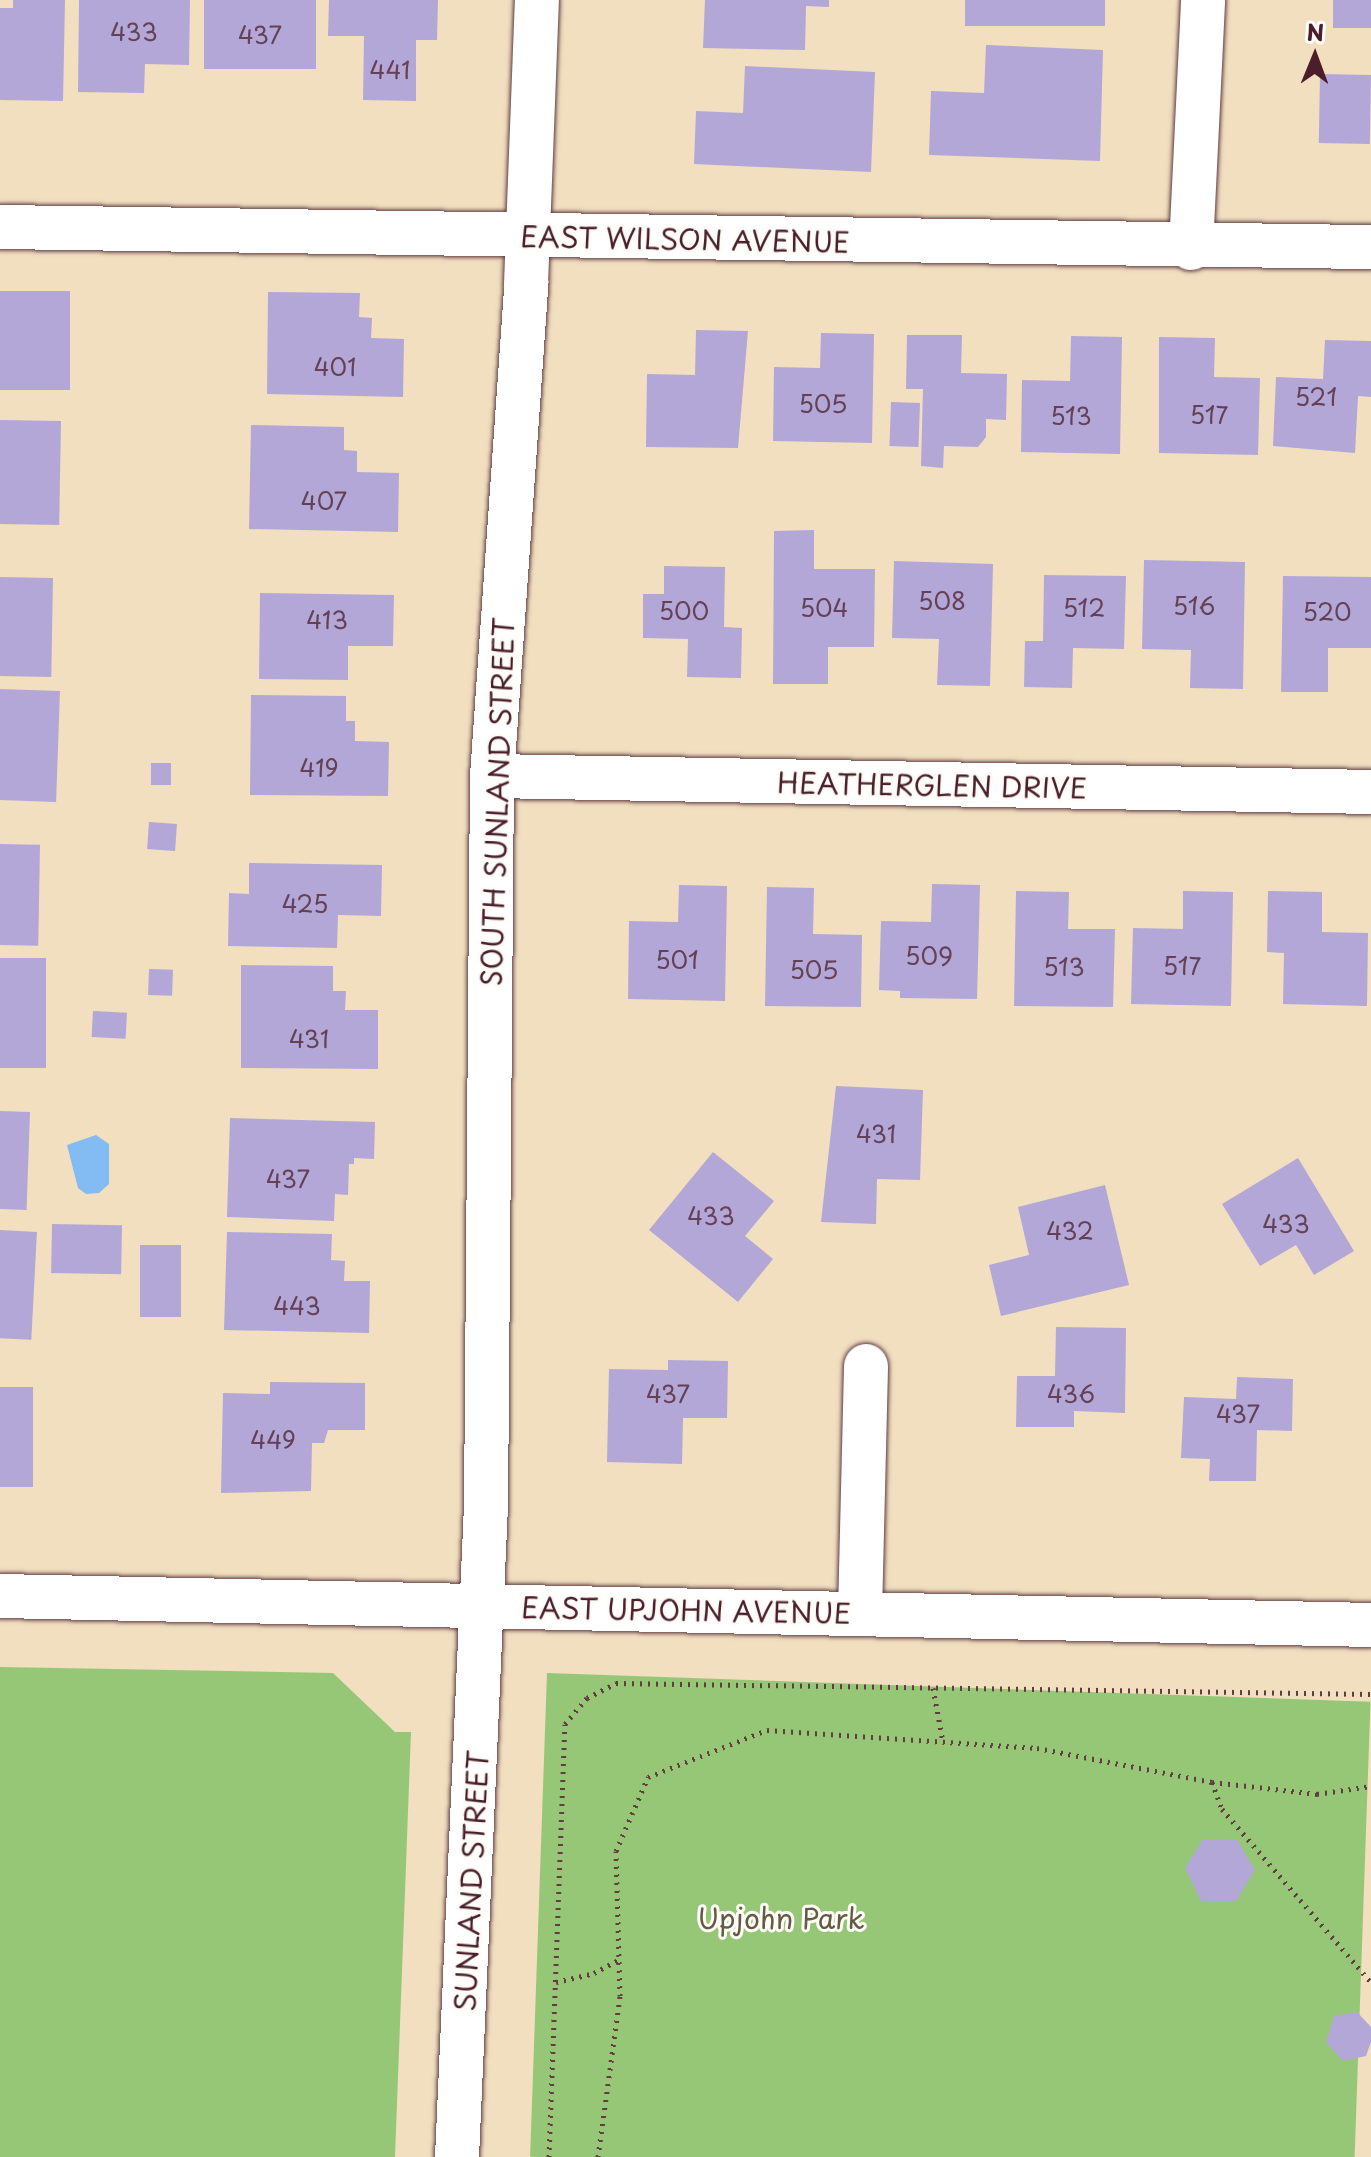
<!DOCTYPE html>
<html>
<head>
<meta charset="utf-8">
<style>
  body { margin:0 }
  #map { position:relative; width:1371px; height:2157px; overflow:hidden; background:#f1dfc0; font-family:"Playpen Sans",sans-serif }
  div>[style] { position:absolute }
  .green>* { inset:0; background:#96c777; transform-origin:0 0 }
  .water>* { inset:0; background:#83bbf3 }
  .building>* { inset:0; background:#b2a7d7; transform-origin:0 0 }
  .path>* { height:5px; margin-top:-2.5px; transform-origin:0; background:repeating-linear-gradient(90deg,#633c41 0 2px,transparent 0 8px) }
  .roads { filter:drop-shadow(0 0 2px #633c41) drop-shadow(0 0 2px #633c41) }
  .minor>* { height:44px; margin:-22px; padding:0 22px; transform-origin:22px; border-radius:22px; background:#fff }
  span { translate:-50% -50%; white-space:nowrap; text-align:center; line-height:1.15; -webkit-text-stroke:6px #fdfcf7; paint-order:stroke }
  .number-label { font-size:24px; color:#644156 }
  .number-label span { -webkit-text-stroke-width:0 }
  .street-label { font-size:28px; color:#4a1f2b }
  .park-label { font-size:28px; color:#655a46 }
  .north { position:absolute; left:1275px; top:16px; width:80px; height:80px; -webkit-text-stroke:6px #fdfcf7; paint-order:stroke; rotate:1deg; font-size:22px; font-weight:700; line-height:32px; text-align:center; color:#4a1f2b }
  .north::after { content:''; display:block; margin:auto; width:28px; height:36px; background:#4a1f2b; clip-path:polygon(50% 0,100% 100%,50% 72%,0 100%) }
</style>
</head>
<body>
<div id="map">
  <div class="green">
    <i style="clip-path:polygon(0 1667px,333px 1673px,395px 1732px,411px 1732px,395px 2157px,0 2157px)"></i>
    <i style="left:547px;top:1673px;width:824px;height:484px;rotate:2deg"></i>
  </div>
  <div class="water">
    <i style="clip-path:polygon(96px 1135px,109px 1144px,109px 1184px,99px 1193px,86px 1194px,78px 1188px,67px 1145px)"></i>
  </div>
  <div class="building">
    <i style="clip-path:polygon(13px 0,65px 0,63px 101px,0 100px,0 8px,13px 8px)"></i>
    <i style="clip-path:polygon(79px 0,190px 0,189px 65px,145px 64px,144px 93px,78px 92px)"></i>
    <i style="left:204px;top:0;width:112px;height:69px"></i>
    <i style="clip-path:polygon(329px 0,438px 0,437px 40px,416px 40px,416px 101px,363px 100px,364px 36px,328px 36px)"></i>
    <i style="clip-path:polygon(705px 0,829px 0,829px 7px,806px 6px,805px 50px,703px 48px)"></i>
    <i style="left:965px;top:0;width:140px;height:26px"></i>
    <i style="left:1333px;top:0;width:38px;height:28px"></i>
    <i style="clip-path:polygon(986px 45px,1103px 50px,1100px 161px,929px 155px,931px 91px,984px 93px)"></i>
    <i style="clip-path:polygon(745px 66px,875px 72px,871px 172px,694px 164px,696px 111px,743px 113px)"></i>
    <i style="left:1320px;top:74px;width:51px;height:69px;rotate:1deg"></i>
    <i style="left:0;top:291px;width:70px;height:99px"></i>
    <i style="clip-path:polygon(268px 292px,360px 293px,359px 317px,372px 318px,371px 338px,404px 339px,403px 397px,267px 394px)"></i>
    <i style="clip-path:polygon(696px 330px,748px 331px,738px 448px,646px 447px,647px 374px,695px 375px)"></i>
    <i style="clip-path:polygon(821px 333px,874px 334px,872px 443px,773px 441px,774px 367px,820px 368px)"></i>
    <i style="clip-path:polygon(907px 335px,962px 335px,961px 373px,1007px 374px,1006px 420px,986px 419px,986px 437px,978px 447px,944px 446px,943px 468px,921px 466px,923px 389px,906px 389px)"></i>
    <i style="clip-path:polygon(1071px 336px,1122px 337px,1120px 454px,1021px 452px,1022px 380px,1070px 381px)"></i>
    <i style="clip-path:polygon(1159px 337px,1215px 338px,1214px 377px,1260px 378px,1258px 455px,1159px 453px)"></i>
    <i style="clip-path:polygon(1325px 340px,1371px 341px,1371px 397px,1358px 396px,1355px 453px,1273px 446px,1276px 377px,1323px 379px)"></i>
    <i style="left:891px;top:402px;width:29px;height:44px;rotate:2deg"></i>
    <i style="left:0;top:420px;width:61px;height:104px;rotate:1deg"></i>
    <i style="clip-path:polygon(251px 425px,344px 427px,344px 450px,357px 451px,357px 472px,399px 473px,398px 532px,249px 529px)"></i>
    <i style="clip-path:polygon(814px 530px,814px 569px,875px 569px,874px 647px,828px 647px,828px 684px,773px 684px,774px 531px)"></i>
    <i style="clip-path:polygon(1144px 560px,1245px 562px,1243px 689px,1190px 688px,1191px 650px,1142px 649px)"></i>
    <i style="clip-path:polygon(894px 561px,993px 564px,990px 686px,937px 685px,939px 639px,892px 638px)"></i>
    <i style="clip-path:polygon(664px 566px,725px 567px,724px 627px,742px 628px,741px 678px,687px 677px,688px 639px,643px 638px,643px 594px,664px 594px)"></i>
    <i style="clip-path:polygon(1044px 575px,1126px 576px,1124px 649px,1073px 648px,1072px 688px,1024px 687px,1025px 641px,1043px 641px)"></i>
    <i style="clip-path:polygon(1283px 576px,1371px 577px,1371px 648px,1328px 648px,1328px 692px,1281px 692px)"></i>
    <i style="left:0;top:577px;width:53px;height:99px;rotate:1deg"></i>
    <i style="clip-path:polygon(260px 593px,394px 595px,393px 646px,348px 646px,348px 680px,259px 679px)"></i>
    <i style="left:0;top:689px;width:60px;height:111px;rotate:2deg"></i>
    <i style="clip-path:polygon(251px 695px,346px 696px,346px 721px,355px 721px,355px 741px,389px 742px,388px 796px,250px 795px)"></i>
    <i style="left:151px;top:763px;width:20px;height:22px"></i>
    <i style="left:149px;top:822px;width:28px;height:27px;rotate:4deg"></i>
    <i style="left:0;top:844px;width:40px;height:101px;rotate:1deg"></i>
    <i style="clip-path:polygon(249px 863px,382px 865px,381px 916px,338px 915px,337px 948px,228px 946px,229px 893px,249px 894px)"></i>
    <i style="clip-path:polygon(932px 884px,980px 885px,977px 999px,900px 998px,900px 991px,879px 990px,881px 921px,931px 922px)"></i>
    <i style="clip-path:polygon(679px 885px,727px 886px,725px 1001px,628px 999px,629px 921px,678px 922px)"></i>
    <i style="clip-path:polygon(767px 887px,814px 888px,813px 934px,862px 935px,861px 1007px,765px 1006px)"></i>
    <i style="clip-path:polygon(1016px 891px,1069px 892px,1068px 929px,1115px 929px,1113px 1007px,1014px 1006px)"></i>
    <i style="clip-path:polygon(1183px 891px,1233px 892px,1231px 1006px,1131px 1004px,1133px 928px,1183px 929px)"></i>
    <i style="clip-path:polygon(1268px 891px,1322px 892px,1322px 932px,1368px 933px,1367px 1006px,1283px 1004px,1284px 953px,1267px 952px)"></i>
    <i style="left:0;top:958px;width:46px;height:110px"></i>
    <i style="clip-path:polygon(241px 965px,333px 966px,333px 991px,346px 991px,345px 1010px,378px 1010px,378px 1069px,241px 1068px)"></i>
    <i style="left:149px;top:969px;width:24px;height:26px;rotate:2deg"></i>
    <i style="left:93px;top:1011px;width:34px;height:26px;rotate:3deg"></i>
    <i style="clip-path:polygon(836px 1086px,923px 1090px,920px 1180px,877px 1179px,876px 1224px,821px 1222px)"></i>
    <i style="left:0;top:1111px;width:30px;height:98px;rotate:2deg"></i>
    <i style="clip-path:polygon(230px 1118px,375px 1122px,374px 1159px,354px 1158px,354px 1164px,349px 1164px,348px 1195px,335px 1194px,334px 1221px,227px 1217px)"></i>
    <i style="clip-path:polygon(713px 1152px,774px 1201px,745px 1236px,773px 1259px,738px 1302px,649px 1230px)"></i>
    <i style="clip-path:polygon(1298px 1158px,1354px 1251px,1314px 1275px,1296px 1245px,1260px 1266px,1222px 1204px)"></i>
    <i style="clip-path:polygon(1105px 1185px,1129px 1285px,1001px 1316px,989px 1265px,1029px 1255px,1018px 1207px)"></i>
    <i style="left:52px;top:1224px;width:70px;height:49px;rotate:1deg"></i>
    <i style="left:0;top:1230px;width:37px;height:108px;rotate:3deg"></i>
    <i style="clip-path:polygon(227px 1232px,332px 1234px,331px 1260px,345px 1261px,344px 1281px,370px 1281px,369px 1333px,224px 1330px)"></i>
    <i style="left:140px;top:1245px;width:41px;height:72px"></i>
    <i style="clip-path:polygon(1056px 1327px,1126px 1328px,1125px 1413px,1074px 1411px,1074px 1427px,1016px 1427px,1017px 1376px,1055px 1376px)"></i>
    <i style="clip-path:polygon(668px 1360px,728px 1361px,727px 1418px,683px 1418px,682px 1464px,607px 1462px,609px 1369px,668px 1370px)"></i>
    <i style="clip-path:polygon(1237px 1377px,1293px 1379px,1292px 1431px,1257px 1430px,1256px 1481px,1209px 1481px,1210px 1459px,1181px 1458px,1184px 1397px,1236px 1399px)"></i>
    <i style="clip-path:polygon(270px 1382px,365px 1383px,365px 1430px,328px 1430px,324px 1443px,312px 1443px,311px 1491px,221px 1493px,223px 1393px,270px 1394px)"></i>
    <i style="left:0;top:1387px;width:33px;height:100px"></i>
    <i style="clip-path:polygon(1203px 1839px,1237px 1840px,1255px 1870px,1236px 1901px,1201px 1901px,1185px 1868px)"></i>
    <i style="clip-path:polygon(1357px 2012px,1371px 2027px,1371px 2042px,1366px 2056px,1343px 2061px,1326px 2042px,1334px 2016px)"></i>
  </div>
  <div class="path">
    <i style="left:933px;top:1688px;width:55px;rotate:79.5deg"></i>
    <i style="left:1212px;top:1782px;width:29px;rotate:70deg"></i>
    <i style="left:1222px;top:1809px;width:228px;rotate:49.3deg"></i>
    <i style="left:556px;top:1982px;width:39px;rotate:-13deg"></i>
    <i style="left:594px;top:1973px;width:27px;rotate:-28deg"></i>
    <i style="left:549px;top:2157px;width:433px;rotate:-87.9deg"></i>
    <i style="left:565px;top:1724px;width:34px;rotate:-50deg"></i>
    <i style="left:587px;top:1698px;width:33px;rotate:-27deg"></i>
    <i style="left:616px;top:1683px;width:755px;rotate:0.83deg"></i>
    <i style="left:598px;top:2157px;width:162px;rotate:-82.2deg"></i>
    <i style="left:620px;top:1996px;width:145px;rotate:-91.6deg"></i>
    <i style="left:616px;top:1851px;width:81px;rotate:-66.6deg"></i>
    <i style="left:648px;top:1777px;width:128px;rotate:-21.6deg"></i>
    <i style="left:767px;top:1730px;width:271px;rotate:3.8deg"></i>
    <i style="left:1037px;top:1748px;width:178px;rotate:11deg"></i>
    <i style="left:1212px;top:1782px;width:106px;rotate:6.5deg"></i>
    <i style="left:1317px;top:1794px;width:55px;rotate:-8.4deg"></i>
  </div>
  <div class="roads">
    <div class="minor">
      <i style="left:0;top:227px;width:1371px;rotate:0.84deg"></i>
      <i style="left:1191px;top:248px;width:248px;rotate:-87.2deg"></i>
      <i style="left:492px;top:776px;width:879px;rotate:1.04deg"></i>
      <i style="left:0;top:1596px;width:1371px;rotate:1.21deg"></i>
      <i style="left:860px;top:1613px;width:247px;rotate:-88.6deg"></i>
      <i style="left:457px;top:2157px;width:651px;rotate:-87.45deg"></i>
      <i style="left:486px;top:1507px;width:731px;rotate:-89.53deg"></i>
      <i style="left:492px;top:776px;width:493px;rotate:-86deg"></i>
      <i style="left:526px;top:284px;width:284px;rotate:-87.8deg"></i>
    </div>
  </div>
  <div class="number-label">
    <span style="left:134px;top:32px">433</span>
    <span style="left:260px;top:35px">437</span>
    <span style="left:390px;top:70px">441</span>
    <span style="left:335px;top:367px">401</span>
    <span style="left:1316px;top:397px">521</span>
    <span style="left:823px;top:404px">505</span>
    <span style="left:1209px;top:415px">517</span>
    <span style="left:1071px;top:416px">513</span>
    <span style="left:324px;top:501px">407</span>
    <span style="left:942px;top:601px">508</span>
    <span style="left:1194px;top:606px">516</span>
    <span style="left:824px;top:608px">504</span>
    <span style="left:1084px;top:608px">512</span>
    <span style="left:684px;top:611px">500</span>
    <span style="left:1327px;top:612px">520</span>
    <span style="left:327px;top:620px">413</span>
    <span style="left:319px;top:768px">419</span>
    <span style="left:305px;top:904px">425</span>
    <span style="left:929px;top:956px">509</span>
    <span style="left:677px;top:960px">501</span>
    <span style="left:1182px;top:966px">517</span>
    <span style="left:1064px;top:967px">513</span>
    <span style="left:814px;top:970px">505</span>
    <span style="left:309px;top:1039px">431</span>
    <span style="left:876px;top:1134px">431</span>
    <span style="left:288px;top:1179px">437</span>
    <span style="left:711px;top:1216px">433</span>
    <span style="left:1286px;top:1224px">433</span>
    <span style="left:1070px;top:1231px">432</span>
    <span style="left:297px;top:1306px">443</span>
    <span style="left:668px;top:1394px">437</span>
    <span style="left:1071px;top:1394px">436</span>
    <span style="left:1238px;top:1414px">437</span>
    <span style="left:273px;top:1440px">449</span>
  </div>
  <div class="street-label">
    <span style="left:685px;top:239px;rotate:1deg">EAST WILSON AVENUE</span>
    <span style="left:932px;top:785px;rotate:1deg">HEATHERGLEN DRIVE</span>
    <span style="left:497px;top:802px;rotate:-88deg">SOUTH SUNLAND STREET</span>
    <span style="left:686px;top:1610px;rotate:1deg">EAST UPJOHN AVENUE</span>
    <span style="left:471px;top:1881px;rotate:-87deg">SUNLAND STREET</span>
  </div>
  <div class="park-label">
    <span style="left:781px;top:1918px">Upjohn Park</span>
  </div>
  <div class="north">N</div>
</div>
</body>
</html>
